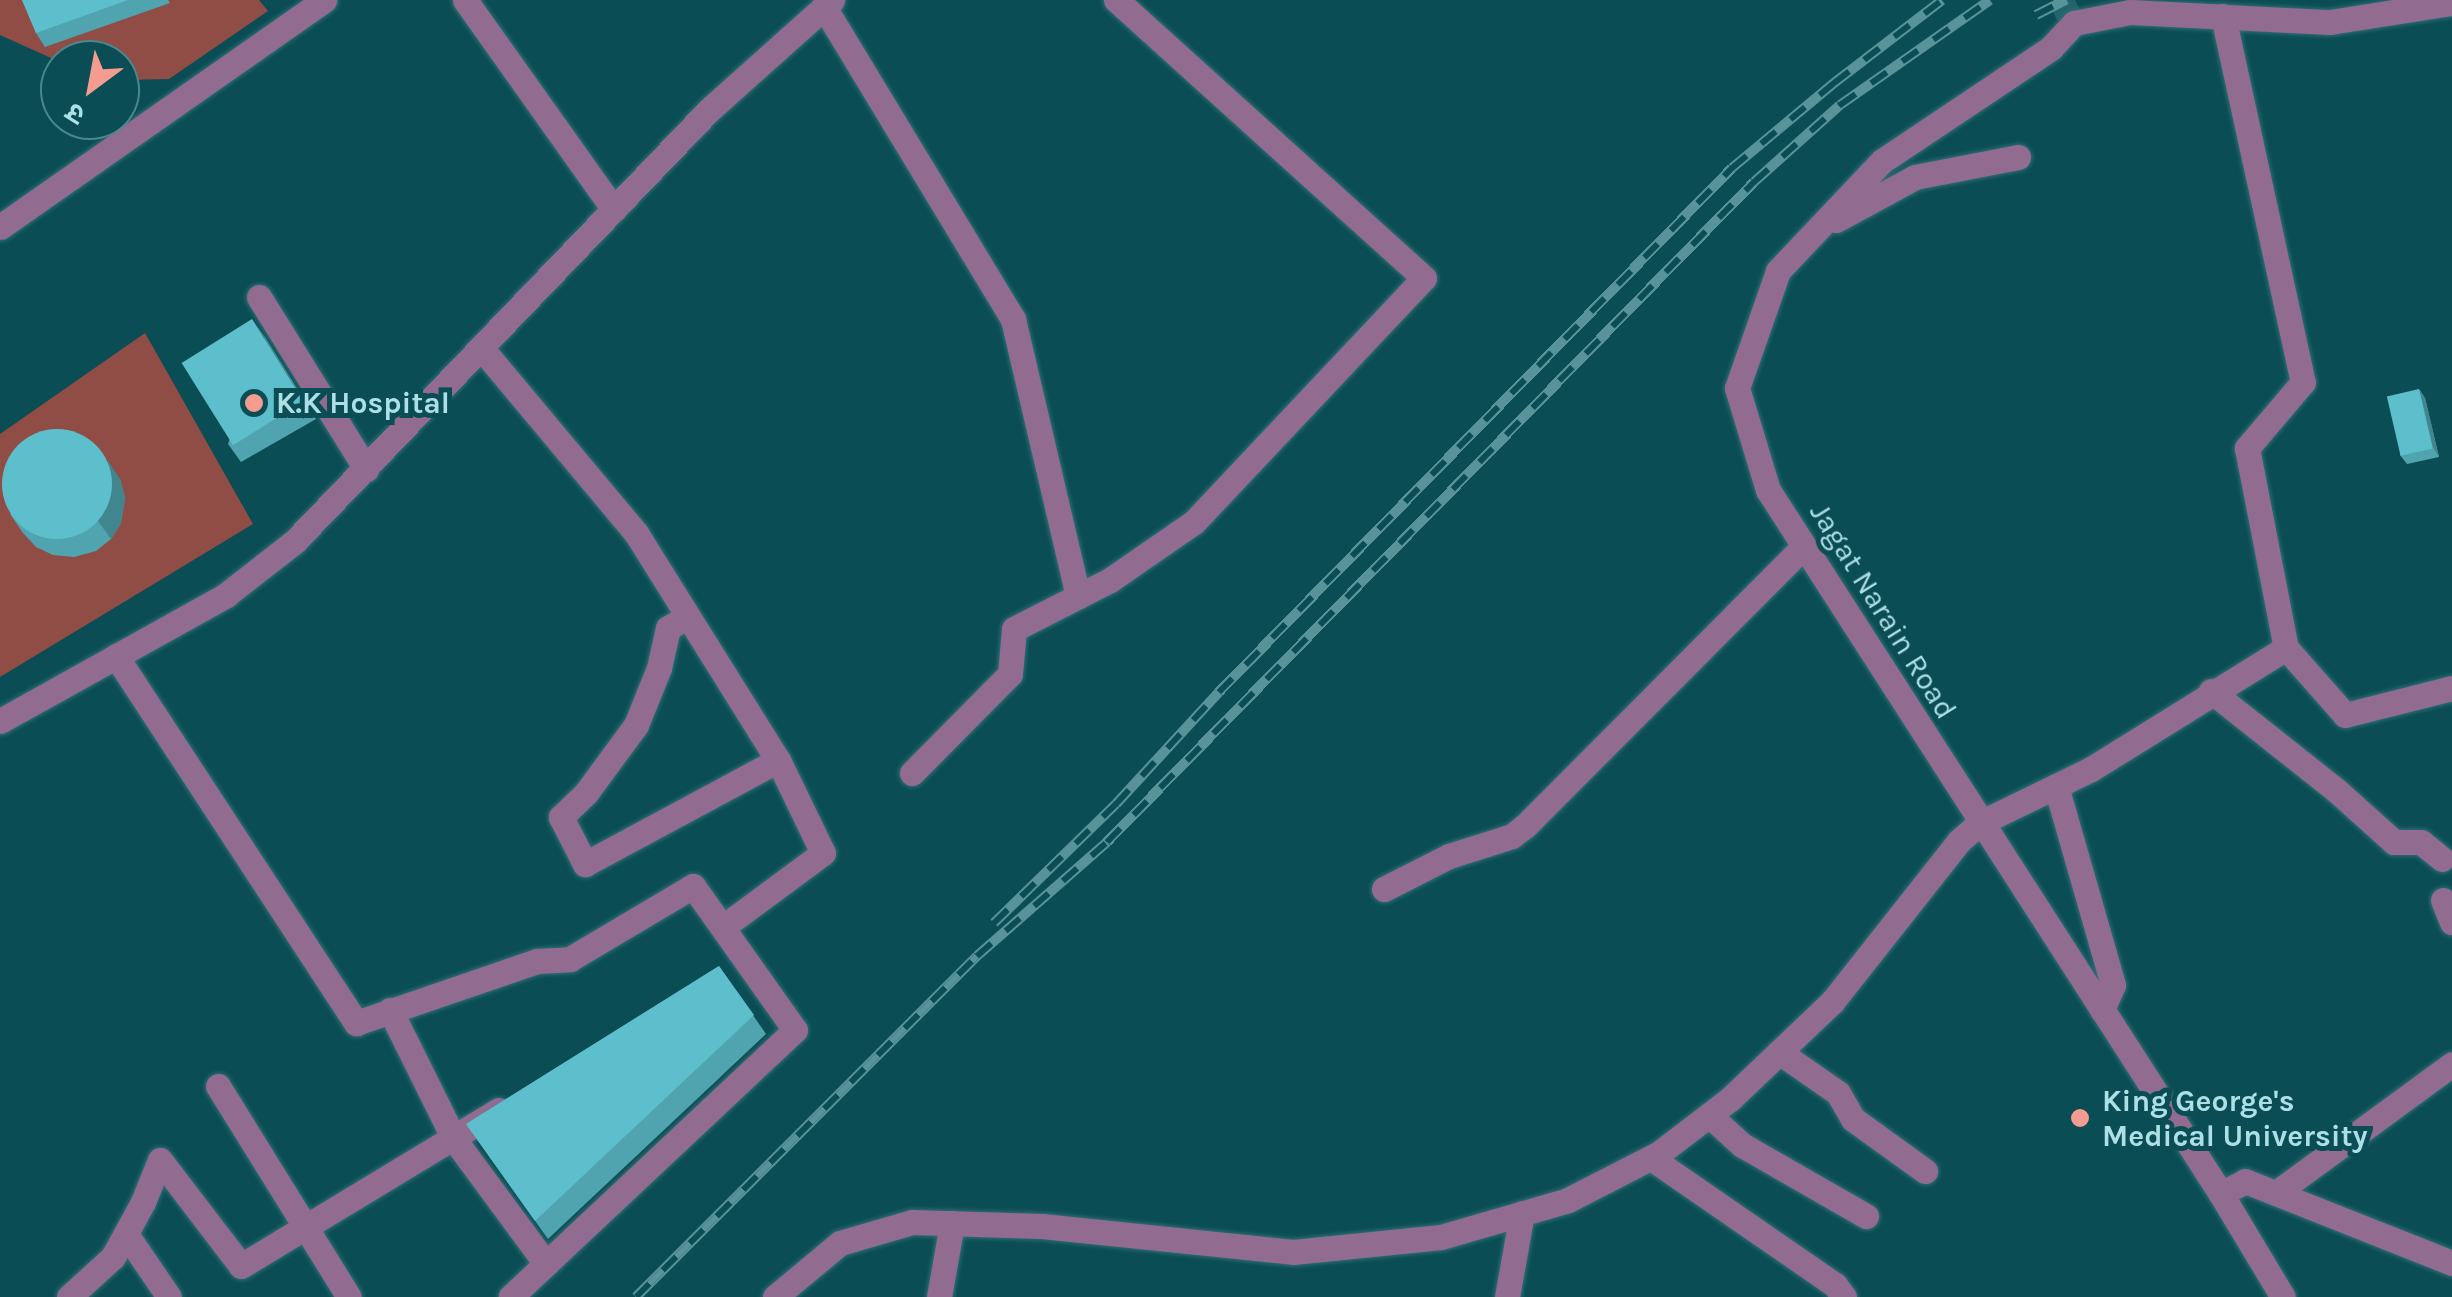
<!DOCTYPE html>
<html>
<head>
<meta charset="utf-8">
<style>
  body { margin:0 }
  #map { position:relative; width:2452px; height:1297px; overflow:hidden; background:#0b4d55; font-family:Karla,"Noto Sans Devanagari",sans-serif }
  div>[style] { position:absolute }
  .green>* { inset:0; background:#8f4d45 }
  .minor-tunnel>* { height:25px; margin-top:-12.5px; transform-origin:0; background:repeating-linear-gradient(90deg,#23636b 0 25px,transparent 0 37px) }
  .roads { filter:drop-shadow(0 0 2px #2f6d75) drop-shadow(0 0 2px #2f6d75) }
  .minor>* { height:25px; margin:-12.5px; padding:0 12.5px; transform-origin:12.5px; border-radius:12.5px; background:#916c90 }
  .rail>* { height:10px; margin-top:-5px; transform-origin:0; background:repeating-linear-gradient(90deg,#0b4d55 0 19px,#58939a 0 38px); box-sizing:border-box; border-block:2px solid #58939a }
  .wall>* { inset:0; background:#50a4af }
  .shaded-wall>* { inset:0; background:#41868f }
  .building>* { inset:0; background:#5dbfcc; transform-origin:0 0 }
  .round { border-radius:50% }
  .dots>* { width:28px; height:28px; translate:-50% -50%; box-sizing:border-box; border:5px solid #0b4d55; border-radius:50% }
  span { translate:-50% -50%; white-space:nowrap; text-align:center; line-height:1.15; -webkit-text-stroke:10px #0b4d55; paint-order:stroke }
  .poi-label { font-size:30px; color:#addfe6; font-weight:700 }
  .left { translate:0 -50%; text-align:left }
  .street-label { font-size:30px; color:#addfe6 }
  .north { position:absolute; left:40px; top:40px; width:100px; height:100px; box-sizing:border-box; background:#0b4d55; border:2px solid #4c878f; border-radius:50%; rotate:212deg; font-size:28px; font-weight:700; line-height:40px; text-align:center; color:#addfe6 }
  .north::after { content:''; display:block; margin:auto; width:35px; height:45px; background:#f59c91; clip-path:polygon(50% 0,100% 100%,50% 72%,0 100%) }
</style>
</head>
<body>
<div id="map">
  <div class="green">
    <i style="clip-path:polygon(0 0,259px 0,268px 11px,169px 79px,124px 80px,120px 79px,120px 60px,60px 62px,0 35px)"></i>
    <i style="clip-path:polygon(145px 333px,253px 524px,0 677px,0 434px)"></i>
  </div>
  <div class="minor-tunnel">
    <i style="left:2061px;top:0;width:17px;rotate:62deg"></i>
  </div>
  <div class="roads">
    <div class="minor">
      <i style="left:465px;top:0;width:257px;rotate:54.6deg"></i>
      <i style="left:824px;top:7px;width:365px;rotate:58.8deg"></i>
      <i style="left:1013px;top:319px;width:285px;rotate:76.8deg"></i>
      <i style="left:2223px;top:16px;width:375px;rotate:77.7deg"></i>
      <i style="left:2303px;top:382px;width:87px;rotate:130.3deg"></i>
      <i style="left:2247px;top:448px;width:204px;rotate:79deg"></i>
      <i style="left:2286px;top:648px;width:89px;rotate:48.6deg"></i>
      <i style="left:2345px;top:715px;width:110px;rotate:-14.2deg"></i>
      <i style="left:2074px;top:23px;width:34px;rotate:133deg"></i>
      <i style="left:2051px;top:48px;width:203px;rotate:146.2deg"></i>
      <i style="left:1882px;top:161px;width:151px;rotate:133.4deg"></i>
      <i style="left:1778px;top:271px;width:124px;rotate:109.3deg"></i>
      <i style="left:1737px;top:388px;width:107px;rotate:73.1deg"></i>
      <i style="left:1768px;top:490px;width:837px;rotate:57.24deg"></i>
      <i style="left:2221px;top:1194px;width:120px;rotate:59deg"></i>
      <i style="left:2074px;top:23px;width:57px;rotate:-11.1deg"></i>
      <i style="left:2130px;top:12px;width:200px;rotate:2.9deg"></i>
      <i style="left:2330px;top:22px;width:123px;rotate:-8.9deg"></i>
      <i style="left:1836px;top:220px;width:90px;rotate:-28.6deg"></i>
      <i style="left:1915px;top:177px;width:105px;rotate:-11deg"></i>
      <i style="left:0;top:227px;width:396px;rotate:-35deg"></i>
      <i style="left:259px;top:297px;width:203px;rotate:58.1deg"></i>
      <i style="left:483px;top:350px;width:239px;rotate:50.1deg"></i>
      <i style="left:636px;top:533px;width:268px;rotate:58deg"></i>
      <i style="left:687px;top:617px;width:22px;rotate:150deg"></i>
      <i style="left:668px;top:628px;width:41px;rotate:102.7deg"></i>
      <i style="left:659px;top:668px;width:61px;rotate:112deg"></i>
      <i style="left:636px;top:725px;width:84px;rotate:126.3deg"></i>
      <i style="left:586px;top:793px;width:35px;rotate:136deg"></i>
      <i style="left:561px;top:817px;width:53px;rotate:62.9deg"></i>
      <i style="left:585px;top:864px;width:219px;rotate:-28.3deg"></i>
      <i style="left:778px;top:760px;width:103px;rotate:64.2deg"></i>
      <i style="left:823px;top:853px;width:124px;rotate:143.5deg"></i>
      <i style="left:116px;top:656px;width:439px;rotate:56.8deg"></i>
      <i style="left:356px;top:1023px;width:191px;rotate:-18.9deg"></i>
      <i style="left:537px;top:961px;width:33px;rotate:-3deg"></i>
      <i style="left:570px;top:959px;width:143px;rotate:-30.7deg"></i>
      <i style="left:693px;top:886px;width:176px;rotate:54.7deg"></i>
      <i style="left:795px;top:1030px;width:390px;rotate:136.8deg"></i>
      <i style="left:2211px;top:691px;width:159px;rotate:38.4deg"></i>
      <i style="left:2336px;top:790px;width:78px;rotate:41.9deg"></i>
      <i style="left:2394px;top:842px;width:27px"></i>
      <i style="left:2421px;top:842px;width:27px;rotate:39deg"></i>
      <i style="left:0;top:721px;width:259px;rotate:-29.1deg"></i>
      <i style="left:226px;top:595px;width:88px;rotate:-38deg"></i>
      <i style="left:295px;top:541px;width:598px;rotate:-46.15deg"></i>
      <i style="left:709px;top:110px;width:165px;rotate:-41.8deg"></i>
      <i style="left:912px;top:773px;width:139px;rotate:-45.3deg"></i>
      <i style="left:1010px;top:674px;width:45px;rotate:-84.9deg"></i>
      <i style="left:1014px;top:629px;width:108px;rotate:-27deg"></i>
      <i style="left:1110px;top:580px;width:102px;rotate:-34.6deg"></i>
      <i style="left:1194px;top:522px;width:335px;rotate:-46.7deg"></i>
      <i style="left:1424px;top:278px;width:415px;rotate:-137.9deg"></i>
      <i style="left:2056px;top:786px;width:207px;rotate:74deg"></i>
      <i style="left:2113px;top:985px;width:27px;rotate:114deg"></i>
      <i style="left:1384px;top:889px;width:73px;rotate:-26.9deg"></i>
      <i style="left:1449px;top:856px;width:66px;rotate:-17.6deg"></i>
      <i style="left:1512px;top:836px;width:16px;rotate:-38deg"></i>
      <i style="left:1525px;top:826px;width:394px;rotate:-45.1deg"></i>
      <i style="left:2443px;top:900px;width:24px;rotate:68deg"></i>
      <i style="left:390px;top:1010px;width:144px;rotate:63.6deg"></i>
      <i style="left:454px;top:1139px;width:155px;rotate:53.6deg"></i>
      <i style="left:1779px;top:1052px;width:72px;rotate:34.8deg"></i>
      <i style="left:1838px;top:1093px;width:30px;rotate:60deg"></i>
      <i style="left:1853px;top:1119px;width:89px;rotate:35.8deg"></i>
      <i style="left:218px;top:1086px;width:248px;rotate:58.2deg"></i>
      <i style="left:1709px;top:1115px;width:45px;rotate:42.3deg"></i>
      <i style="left:1742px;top:1145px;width:143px;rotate:29.8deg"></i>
      <i style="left:1651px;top:1158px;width:224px;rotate:34.6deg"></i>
      <i style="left:1835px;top:1285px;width:15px;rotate:53deg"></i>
      <i style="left:160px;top:1160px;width:133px;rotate:52.6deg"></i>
      <i style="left:241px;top:1266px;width:301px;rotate:-31.2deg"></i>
      <i style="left:2276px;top:1193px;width:218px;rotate:-36.2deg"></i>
      <i style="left:2221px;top:1194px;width:27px;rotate:-28deg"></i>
      <i style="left:2245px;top:1181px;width:223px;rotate:21.6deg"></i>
      <i style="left:126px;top:1234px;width:76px;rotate:55.7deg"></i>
      <i style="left:69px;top:1297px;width:59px;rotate:-42.3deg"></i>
      <i style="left:113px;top:1257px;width:63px;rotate:-61.4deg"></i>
      <i style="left:143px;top:1202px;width:45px;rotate:-68deg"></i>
      <i style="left:775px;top:1297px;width:85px;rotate:-39.7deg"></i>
      <i style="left:840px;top:1243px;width:75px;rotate:-16.3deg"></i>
      <i style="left:912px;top:1222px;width:130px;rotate:1.8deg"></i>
      <i style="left:1042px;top:1226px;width:252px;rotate:5.9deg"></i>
      <i style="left:1293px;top:1252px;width:149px;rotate:-5.8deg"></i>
      <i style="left:1441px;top:1237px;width:132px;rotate:-16.2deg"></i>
      <i style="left:1568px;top:1200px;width:101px;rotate:-27.1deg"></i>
      <i style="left:1658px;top:1154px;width:91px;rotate:-37.4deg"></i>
      <i style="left:1730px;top:1099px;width:141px;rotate:-43.6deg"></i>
      <i style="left:1832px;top:1002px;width:205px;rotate:-51.7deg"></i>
      <i style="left:1959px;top:841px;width:28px;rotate:-41deg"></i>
      <i style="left:1980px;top:823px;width:123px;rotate:-25.9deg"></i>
      <i style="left:2091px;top:769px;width:229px;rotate:-31.8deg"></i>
      <i style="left:939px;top:1297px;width:75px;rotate:-80deg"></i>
      <i style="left:1507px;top:1297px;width:85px;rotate:-79.9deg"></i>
    </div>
  </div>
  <div class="rail">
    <i style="left:2036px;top:15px;width:34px;rotate:-27deg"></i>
    <i style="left:994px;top:923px;width:170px;rotate:-44.3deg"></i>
    <i style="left:1116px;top:804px;width:152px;rotate:-47.4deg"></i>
    <i style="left:1219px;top:692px;width:733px;rotate:-45.61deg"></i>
    <i style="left:1732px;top:168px;width:133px;rotate:-39.8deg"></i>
    <i style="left:1834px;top:83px;width:136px;rotate:-37.5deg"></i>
    <i style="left:636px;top:1297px;width:482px;rotate:-45deg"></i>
    <i style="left:977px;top:956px;width:173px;rotate:-41.2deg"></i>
    <i style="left:1107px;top:842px;width:924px;rotate:-45.57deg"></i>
    <i style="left:1754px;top:182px;width:115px;rotate:-41.8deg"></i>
    <i style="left:1840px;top:105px;width:183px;rotate:-35deg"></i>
  </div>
  <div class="wall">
    <i style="clip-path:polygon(22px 0,168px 0,170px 3px,45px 47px,36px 33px)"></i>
    <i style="clip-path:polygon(265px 337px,316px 419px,241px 462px,228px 444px)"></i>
    <i style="clip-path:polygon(2419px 389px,2425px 398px,2439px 457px,2407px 464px,2400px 455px)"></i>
    <i style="clip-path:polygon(120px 479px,125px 498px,121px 523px,111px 539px,96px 551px,74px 557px,53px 555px,36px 547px,23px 533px,10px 514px)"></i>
    <i style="clip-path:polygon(719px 966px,766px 1034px,548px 1239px,466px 1124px)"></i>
  </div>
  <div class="shaded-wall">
    <i style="clip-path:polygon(252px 319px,265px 337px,316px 419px,303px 401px)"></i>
    <i style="clip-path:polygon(2419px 389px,2425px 398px,2439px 457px,2433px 448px)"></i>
    <i style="clip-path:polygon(108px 461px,120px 479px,125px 498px,121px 523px,111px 539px,98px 521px)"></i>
  </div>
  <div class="building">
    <i style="clip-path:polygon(22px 0,128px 0,36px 33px)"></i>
    <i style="left:252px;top:319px;width:97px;height:83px;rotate:58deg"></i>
    <i style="left:2419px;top:389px;width:61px;height:33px;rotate:77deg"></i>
    <i class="round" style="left:2px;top:429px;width:110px;height:110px"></i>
    <i style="clip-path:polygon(719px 966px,754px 1015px,535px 1221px,466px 1124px)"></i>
  </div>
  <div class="dots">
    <i style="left:254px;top:403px;background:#f59c91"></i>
    <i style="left:2080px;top:1118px;background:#f59c91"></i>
  </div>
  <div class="poi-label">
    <span class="left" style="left:276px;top:403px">K.K Hospital</span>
    <span class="left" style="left:2102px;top:1118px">King George's<br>Medical University</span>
  </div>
  <div class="street-label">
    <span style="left:1883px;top:611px;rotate:58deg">Jagat Narain Road</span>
  </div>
  <div class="north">उ</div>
</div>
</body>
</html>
